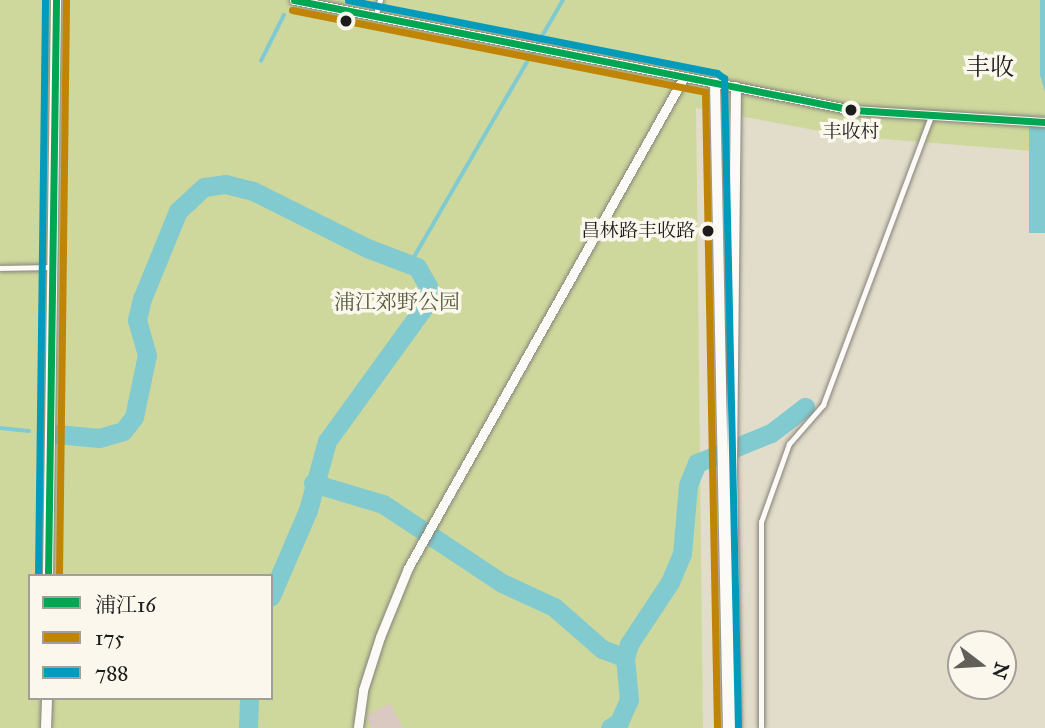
<!DOCTYPE html>
<html>
<head>
<meta charset="utf-8">
<style>
  body { margin:0 }
  #map { position:relative; width:1045px; height:728px; overflow:hidden; background:#e2dcca; font-family:"IM FELL Great Primer","Noto Serif SC",serif }
  div>[style] { position:absolute }
  .green>* { inset:0; background:#ced89d }
  .water>* { inset:0; background:#81cad0; transform-origin:0 0 }
  .stream>* { height:3.5px; margin:-1.75px; padding:0 1.75px; transform-origin:1.75px; border-radius:1.75px; background:#81cad0 }
  .river>* { height:19px; margin:-9.5px; padding:0 9.5px; transform-origin:9.5px; border-radius:9.5px; background:#81cad0 }
  .building>* { inset:0; background:#dac9c0 }
  .roads { filter:drop-shadow(0 0 2px #858279) drop-shadow(0 0 2px #858279) }
  .service>* { height:4.5px; margin:-2.25px; padding:0 2.25px; transform-origin:2.25px; border-radius:2.25px; background:#fbfaf7 }
  .minor>* { height:9px; margin:-4.5px; padding:0 4.5px; transform-origin:4.5px; border-radius:4.5px; background:#fbfaf7 }
  .tertiary>* { height:10px; margin:-5px; padding:0 5px; transform-origin:5px; border-radius:5px; background:#fbfaf7 }
  .bus-1>* { height:7px; margin:-3.5px; padding:0 3.5px; transform-origin:3.5px; border-radius:3.5px; background:#00a651 }
  .bus-2>* { height:7px; margin:-3.5px; padding:0 3.5px; transform-origin:3.5px; border-radius:3.5px; background:#c08407 }
  .bus-3>* { height:7px; margin:-3.5px; padding:0 3.5px; transform-origin:3.5px; border-radius:3.5px; background:#039bbc }
  .dots>* { width:19px; height:19px; translate:-50% -50%; box-sizing:border-box; border:4px solid #fbf7ec; border-radius:50% }
  span { translate:-50% -50%; white-space:nowrap; text-align:center; line-height:1.15; -webkit-text-stroke:7px #fbf7ec; paint-order:stroke }
  .bus-label { font-size:19px; color:#1c1c1c }
  .right { translate:-100% -50%; text-align:right }
  .park-label { font-size:21px; color:#545d3d }
  .quarter-label { font-size:24px; color:#1c1c1c }
  .legend { position:absolute; left:28px; top:574px; width:245px; height:126px; box-sizing:border-box; background:#fbf7ec; border:2px solid #a29f99; margin:0; padding:9px 12px; list-style:none; font-size:21px; color:#1c1c1c }
  .legend li { display:flex; align-items:center; gap:14px; height:35px }
  .legend b { width:35px; border:2px solid #a29f99 }
  .north { position:absolute; left:947px; top:630px; width:70px; height:70px; box-sizing:border-box; background:#fbf7ec; border:2px solid #a29f99; border-radius:50%; rotate:107deg; font-size:19px; font-weight:700; line-height:28px; text-align:center; color:#1c1c1c }
  .north::after { content:''; display:block; margin:auto; width:24px; height:32px; background:#615f59; clip-path:polygon(50% 0,100% 100%,50% 72%,0 100%) }
</style>
</head>
<body>
<div id="map">
  <div class="green">
    <i style="clip-path:polygon(evenodd,0 0,1045px 0,1045px 152px,847px 136px,696px 108px,703px 728px,0 728px,0 0,30px 576px,271px 576px,271px 698px,30px 698px,30px 576px)"></i>
  </div>
  <div class="water">
    <i style="clip-path:polygon(1040px 0,1045px 0,1045px 92px,1040px 75px)"></i>
    <i style="left:1045px;top:118px;width:115px;height:16px;rotate:90deg"></i>
  </div>
  <div class="stream">
    <i style="left:261px;top:61px;width:51px;rotate:-63.4deg"></i>
    <i style="left:410px;top:264px;width:305px;rotate:-59.9deg"></i>
    <i style="left:0;top:428px;width:29px;rotate:6deg"></i>
  </div>
  <div class="river">
    <i style="left:57px;top:434px;width:42px;rotate:5.4deg"></i>
    <i style="left:99px;top:438px;width:25px;rotate:-16deg"></i>
    <i style="left:123px;top:431px;width:18px;rotate:-52deg"></i>
    <i style="left:134px;top:417px;width:63px;rotate:-78.2deg"></i>
    <i style="left:147px;top:355px;width:36px;rotate:-106deg"></i>
    <i style="left:137px;top:320px;width:22px;rotate:-77deg"></i>
    <i style="left:142px;top:299px;width:95px;rotate:-67.8deg"></i>
    <i style="left:178px;top:211px;width:35px;rotate:-43deg"></i>
    <i style="left:204px;top:187px;width:21px;rotate:-8deg"></i>
    <i style="left:225px;top:184px;width:29px;rotate:14deg"></i>
    <i style="left:253px;top:191px;width:127px;rotate:26.6deg"></i>
    <i style="left:367px;top:248px;width:53px;rotate:20.8deg"></i>
    <i style="left:417px;top:267px;width:22px;rotate:60deg"></i>
    <i style="left:428px;top:286px;width:17px;rotate:93deg"></i>
    <i style="left:427px;top:303px;width:170px;rotate:125.9deg"></i>
    <i style="left:327px;top:441px;width:72px;rotate:105.4deg"></i>
    <i style="left:308px;top:510px;width:94px;rotate:113.3deg"></i>
    <i style="left:313px;top:483px;width:73px;rotate:16.7deg"></i>
    <i style="left:383px;top:504px;width:143px;rotate:33.6deg"></i>
    <i style="left:502px;top:583px;width:57px;rotate:24.8deg"></i>
    <i style="left:554px;top:607px;width:64px;rotate:41.2deg"></i>
    <i style="left:602px;top:649px;width:25px;rotate:21deg"></i>
    <i style="left:248px;top:728px;width:30px;rotate:-88deg"></i>
    <i style="left:610px;top:728px;width:11px;rotate:-34deg"></i>
    <i style="left:619px;top:722px;width:24px;rotate:-66deg"></i>
    <i style="left:629px;top:700px;width:42px;rotate:-95.4deg"></i>
    <i style="left:625px;top:658px;width:15px;rotate:-74deg"></i>
    <i style="left:629px;top:644px;width:74px;rotate:-56.5deg"></i>
    <i style="left:670px;top:582px;width:30px;rotate:-67deg"></i>
    <i style="left:682px;top:554px;width:69px;rotate:-85deg"></i>
    <i style="left:688px;top:485px;width:24px;rotate:-68deg"></i>
    <i style="left:697px;top:463px;width:80px;rotate:-22.1deg"></i>
    <i style="left:771px;top:433px;width:43px;rotate:-37.4deg"></i>
  </div>
  <div class="building">
    <i style="clip-path:polygon(390px 703px,403px 728px,371px 728px,367px 715px)"></i>
  </div>
  <div class="roads">
    <div class="service">
      <i style="left:376px;top:14px;width:15px;rotate:-74deg"></i>
      <i style="left:0;top:268px;width:50px;rotate:-1.1deg"></i>
      <i style="left:761px;top:728px;width:206px;rotate:-90deg"></i>
      <i style="left:761px;top:522px;width:83px;rotate:-70.3deg"></i>
      <i style="left:789px;top:444px;width:52px;rotate:-48.9deg"></i>
      <i style="left:823px;top:405px;width:309px;rotate:-69.5deg"></i>
    </div>
    <div class="minor">
      <i style="left:294px;top:0;width:570px;rotate:11.13deg"></i>
      <i style="left:853px;top:110px;width:192px;rotate:3.6deg"></i>
      <i style="left:358px;top:727px;width:37px;rotate:-82deg"></i>
      <i style="left:363px;top:690px;width:56px;rotate:-72.2deg"></i>
      <i style="left:380px;top:637px;width:74px;rotate:-67.9deg"></i>
      <i style="left:408px;top:568px;width:563px;rotate:-60.66deg"></i>
    </div>
    <div class="tertiary">
      <i style="left:715px;top:83px;width:645px;rotate:88.85deg"></i>
      <i style="left:48px;top:576px;width:576px;rotate:-89.2deg"></i>
      <i style="left:46px;top:728px;width:30px;rotate:-88deg"></i>
      <i style="left:736px;top:728px;width:262px;rotate:-90.9deg"></i>
      <i style="left:732px;top:466px;width:379px;rotate:-89.4deg"></i>
    </div>
  </div>
  <div class="bus-1">
    <i style="left:294px;top:0;width:570px;rotate:11.13deg"></i>
    <i style="left:853px;top:110px;width:192px;rotate:3.6deg"></i>
    <i style="left:48px;top:576px;width:576px;rotate:-89.2deg"></i>
  </div>
  <div class="bus-2">
    <i style="left:292px;top:10px;width:421px;rotate:11.2deg"></i>
    <i style="left:705px;top:92px;width:636px;rotate:88.92deg"></i>
    <i style="left:59px;top:576px;width:576px;rotate:-89.3deg"></i>
  </div>
  <div class="bus-3">
    <i style="left:348px;top:0;width:376px;rotate:11.2deg"></i>
    <i style="left:717px;top:73px;width:9px;rotate:36deg"></i>
    <i style="left:724px;top:78px;width:650px;rotate:88.77deg"></i>
    <i style="left:38px;top:576px;width:576px;rotate:-89.3deg"></i>
  </div>
  <div class="dots">
    <i style="left:346px;top:21px;background:#1c1c1c"></i>
    <i style="left:851px;top:110px;background:#1c1c1c"></i>
    <i style="left:708px;top:231px;background:#1c1c1c"></i>
  </div>
  <div class="bus-label">
    <span style="left:851px;top:132px">丰收村</span>
    <span class="right" style="left:695px;top:231px">昌林路丰收路</span>
  </div>
  <div class="park-label">
    <span style="left:397px;top:302px">浦江郊野公园</span>
  </div>
  <div class="quarter-label">
    <span style="left:990px;top:68px">丰收</span>
  </div>
  <ul class="legend">
  <li><b style="height:9px;background:#00a651"></b>浦江16</li>
  <li><b style="height:9px;background:#c08407"></b>175</li>
  <li><b style="height:9px;background:#039bbc"></b>788</li>
  </ul>
  <div class="north">N</div>
</div>
</body>
</html>
